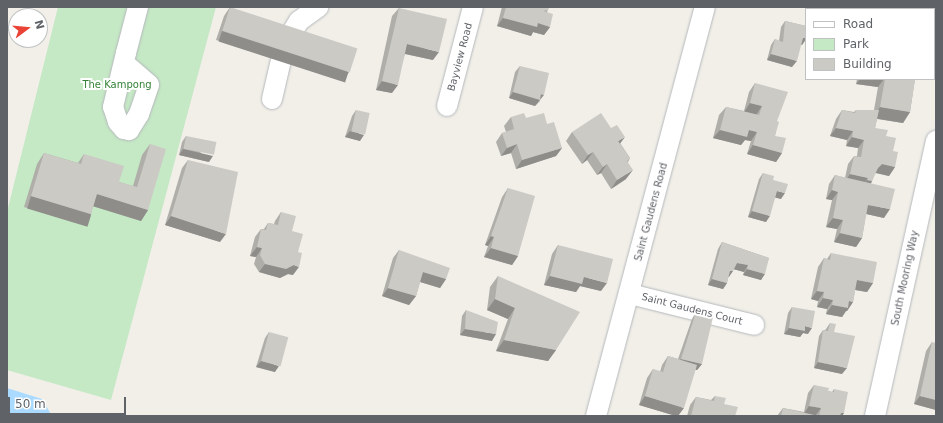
<!DOCTYPE html>
<html>
<head>
<meta charset="utf-8">
<style>
  body { margin:0 }
  #map { position:relative; width:943px; height:423px; overflow:hidden; background:#f1efe8; font-family:"DejaVu Sans",sans-serif }
  div>[style] { position:absolute }
  .green>* { inset:0; background:#c5e8c5 }
  .water>* { inset:0; background:#aadaff }
  .roads { filter:drop-shadow(0 0 1px #b5b8bc) drop-shadow(0 0 1px #b5b8bc) }
  .minor>* { height:20px; margin:-10px; padding:0 10px; transform-origin:10px; border-radius:10px; background:#fff }
  .wall>* { inset:0; background:#afaea9; transform-origin:0 0 }
  .shaded-wall>* { inset:0; background:#8f8d8a; transform-origin:0 0 }
  .building>* { inset:0; background:#cccac5; transform-origin:0 0 }
  span { translate:-50% -50%; white-space:nowrap; text-align:center; line-height:1.15; -webkit-text-stroke:4px #fff; paint-order:stroke }
  .street-label { font-size:10px; color:#5f6368 }
  .park-label { font-size:10px; color:#348238 }
  .frame { position:absolute; inset:0; border:8px solid #5f6368; pointer-events:none }
  .legend { position:absolute; left:805px; top:8px; width:130px; height:72px; box-sizing:border-box; background:#fff; border:1px solid #bfc1c3; margin:0; padding:5px 7px; list-style:none; font-size:12px; color:#5f6368 }
  .legend li { display:flex; align-items:center; gap:8px; height:20px }
  .legend b { width:20px; border:1px solid #bfc1c3 }
  .north { position:absolute; left:8px; top:8px; width:40px; height:40px; box-sizing:border-box; background:#fff; border:1px solid #bfc1c3; border-radius:50%; rotate:74deg; font-size:11px; font-weight:700; line-height:16px; text-align:center; color:#5f6368 }
  .north::after { content:''; display:block; margin:auto; width:14px; height:18px; background:#ea4335; clip-path:polygon(50% 0,100% 100%,50% 72%,0 100%) }
  .scale { position:absolute; left:8px; top:397px; width:118px; height:18px; box-sizing:border-box; border:2px solid #5f6368; border-top:0; padding-left:5px; font-size:12px; line-height:14px; white-space:nowrap; color:#5f6368; -webkit-text-stroke:3px #fff; paint-order:stroke }
</style>
</head>
<body>
<div id="map">
  <div class="green">
    <i style="clip-path:polygon(58px 7px,216px 7px,111px 400px,7px 370px,7px 212px)"></i>
  </div>
  <div class="water">
    <i style="clip-path:polygon(7px 388px,42px 399px,52px 416px,7px 416px)"></i>
  </div>
  <div class="roads">
    <div class="minor">
      <i style="left:289px;top:37px;width:19px;rotate:-58deg"></i>
      <i style="left:299px;top:21px;width:24px;rotate:-36deg"></i>
      <i style="left:124px;top:63px;width:33px;rotate:41deg"></i>
      <i style="left:149px;top:85px;width:31px;rotate:109deg"></i>
      <i style="left:139px;top:114px;width:19px;rotate:122deg"></i>
      <i style="left:129px;top:130px;width:5px;rotate:-169deg"></i>
      <i style="left:124px;top:129px;width:9px;rotate:-131deg"></i>
      <i style="left:118px;top:122px;width:16px;rotate:-108deg"></i>
      <i style="left:113px;top:107px;width:56px;rotate:-76.5deg"></i>
      <i style="left:126px;top:53px;width:48px;rotate:-75.4deg"></i>
      <i style="left:272px;top:99px;width:39px;rotate:-77deg"></i>
      <i style="left:447px;top:106px;width:102px;rotate:-75.3deg"></i>
      <i style="left:630px;top:294px;width:128px;rotate:14deg"></i>
      <i style="left:596px;top:416px;width:423px;rotate:-75.1deg"></i>
      <i style="left:875px;top:416px;width:282px;rotate:-77.5deg"></i>
    </div>
  </div>
  <div class="wall">
    <i style="clip-path:polygon(230px 7px,349px 72px,343px 81px,216px 40px,224px 16px)"></i>
    <i style="clip-path:polygon(502px 7px,549px 7px,547px 12px,550px 27px,544px 35px,533px 32px,531px 36px,497px 26px)"></i>
    <i style="left:897px;top:7px;width:35px;height:2px"></i>
    <i style="clip-path:polygon(399px 8px,433px 60px,405px 54px,392px 93px,376px 90px,392px 16px)"></i>
    <i style="clip-path:polygon(785px 21px,806px 26px,806px 39px,802px 45px,801px 44px,792px 67px,767px 60px,771px 45px,775px 39px,779px 41px,781px 27px)"></i>
    <i style="clip-path:polygon(520px 66px,540px 101px,535px 106px,509px 98px,515px 72px)"></i>
    <i style="clip-path:polygon(857px 79px,915px 79px,910px 112px,903px 123px,877px 119px,875px 128px,886px 136px,893px 151px,895px 167px,889px 176px,876px 173px,875px 173px,872px 181px,871px 184px,884px 218px,866px 214px,862px 238px,856px 247px,834px 242px,837px 229px,826px 227px,832px 200px,826px 199px,829px 184px,835px 175px,845px 178px,848px 164px,854px 156px,857px 156px,858px 148px,846px 146px,847px 140px,830px 136px,836px 119px,842px 110px,854px 112px,856px 110px,874px 110px,878px 87px,856px 84px)"></i>
    <i style="clip-path:polygon(755px 83px,777px 121px,775px 136px,782px 153px,776px 162px,747px 154px,751px 141px,745px 140px,741px 145px,713px 138px,719px 115px,726px 107px,744px 111px,749px 92px)"></i>
    <i style="clip-path:polygon(356px 110px,360px 141px,345px 137px,352px 116px)"></i>
    <i style="clip-path:polygon(511px 117px,526px 118px,547px 124px,562px 148px,556px 156px,516px 169px,511px 153px,501px 156px,496px 142px,502px 133px,506px 132px,504px 126px)"></i>
    <i style="clip-path:polygon(572px 132px,620px 143px,630px 158px,628px 162px,626px 179px,611px 189px,601px 173px,597px 175px,587px 160px,582px 164px,566px 141px)"></i>
    <i style="clip-path:polygon(186px 136px,209px 162px,179px 155px,182px 142px)"></i>
    <i style="clip-path:polygon(150px 144px,148px 210px,141px 221px,93px 206px,91px 214px,84px 225px,24px 207px,37px 164px,44px 153px,78px 163px,84px 154px,119px 182px,133px 186px,142px 155px)"></i>
    <i style="clip-path:polygon(188px 160px,220px 242px,165px 225px,182px 168px)"></i>
    <i style="clip-path:polygon(763px 173px,773px 180px,781px 199px,775px 197px,766px 222px,748px 217px,759px 179px)"></i>
    <i style="clip-path:polygon(508px 188px,518px 256px,512px 265px,484px 257px,488px 246px,485px 245px,502px 197px)"></i>
    <i style="clip-path:polygon(281px 212px,292px 231px,293px 275px,288px 274px,280px 278px,259px 272px,254px 264px,256px 257px,250px 256px,255px 237px,261px 229px,264px 229px,268px 223px,274px 224px,275px 221px)"></i>
    <i style="clip-path:polygon(722px 242px,769px 258px,761px 280px,743px 275px,744px 272px,734px 269px,728px 277px,727px 283px,723px 289px,708px 285px,718px 249px)"></i>
    <i style="clip-path:polygon(558px 245px,601px 291px,580px 286px,576px 292px,544px 285px,552px 254px)"></i>
    <i style="clip-path:polygon(399px 250px,446px 279px,440px 288px,420px 282px,416px 296px,409px 305px,382px 296px,393px 258px)"></i>
    <i style="clip-path:polygon(831px 253px,873px 283px,867px 292px,855px 290px,853px 302px,847px 311px,846px 311px,842px 317px,826px 314px,827px 309px,817px 307px,818px 301px,811px 299px,818px 267px,824px 258px,827px 259px)"></i>
    <i style="clip-path:polygon(498px 276px,556px 350px,548px 361px,496px 351px,508px 319px,487px 310px,490px 287px)"></i>
    <i style="clip-path:polygon(792px 307px,808px 334px,803px 333px,800px 337px,784px 334px,788px 313px)"></i>
    <i style="clip-path:polygon(466px 310px,492px 341px,460px 335px,462px 316px)"></i>
    <i style="clip-path:polygon(696px 312px,702px 364px,697px 370px,695px 369px,678px 416px,676px 416px,639px 405px,647px 378px,653px 369px,660px 372px,662px 365px,668px 356px,678px 359px,692px 319px)"></i>
    <i style="clip-path:polygon(830px 323px,834px 332px,842px 374px,814px 368px,819px 336px,823px 330px,825px 330px,826px 329px)"></i>
    <i style="clip-path:polygon(269px 332px,275px 372px,256px 367px,265px 338px)"></i>
    <i style="clip-path:polygon(932px 342px,936px 410px,914px 404px,926px 351px)"></i>
    <i style="clip-path:polygon(814px 385px,828px 391px,832px 392px,834px 389px,844px 413px,842px 416px,777px 416px,783px 408px,804px 412px,808px 393px)"></i>
    <i style="clip-path:polygon(715px 396px,724px 404px,735px 416px,687px 416px,690px 405px,696px 397px,711px 400px)"></i>
  </div>
  <div class="shaded-wall">
    <i style="clip-path:polygon(503px 18px,538px 23px,550px 27px,544px 35px,533px 32px,531px 36px,497px 26px)"></i>
    <i style="left:222px;top:31px;width:133px;height:11px;rotate:18deg"></i>
    <i style="clip-path:polygon(803px 38px,806px 38px,806px 39px,802px 45px,799px 44px)"></i>
    <i style="clip-path:polygon(407px 44px,439px 52px,433px 60px,401px 53px)"></i>
    <i style="clip-path:polygon(771px 54px,797px 61px,792px 67px,767px 60px)"></i>
    <i style="clip-path:polygon(860px 79px,884px 79px,878px 87px,856px 84px)"></i>
    <i style="clip-path:polygon(382px 81px,398px 85px,392px 93px,376px 90px)"></i>
    <i style="clip-path:polygon(513px 92px,541px 94px,544px 95px,535px 106px,509px 98px)"></i>
    <i style="clip-path:polygon(750px 103px,762px 106px,756px 115px,744px 112px)"></i>
    <i style="clip-path:polygon(880px 107px,910px 112px,903px 123px,873px 118px)"></i>
    <i style="clip-path:polygon(836px 128px,853px 131px,847px 140px,830px 136px)"></i>
    <i style="clip-path:polygon(720px 130px,749px 130px,757px 132px,751px 141px,745px 140px,741px 145px,713px 138px)"></i>
    <i style="clip-path:polygon(350px 131px,364px 135px,360px 141px,345px 137px)"></i>
    <i style="clip-path:polygon(625px 137px,619px 145px,618px 141px)"></i>
    <i style="clip-path:polygon(852px 137px,864px 140px,858px 148px,846px 146px)"></i>
    <i style="clip-path:polygon(517px 144px,511px 153px,501px 156px,507px 148px)"></i>
    <i style="clip-path:polygon(753px 145px,782px 153px,776px 162px,747px 154px)"></i>
    <i style="clip-path:polygon(562px 148px,556px 156px,516px 169px,522px 160px)"></i>
    <i style="clip-path:polygon(183px 149px,213px 156px,209px 162px,179px 155px)"></i>
    <i style="clip-path:polygon(593px 152px,587px 160px,582px 164px,588px 155px)"></i>
    <i style="clip-path:polygon(607px 164px,601px 173px,597px 175px,603px 167px)"></i>
    <i style="clip-path:polygon(882px 164px,895px 167px,889px 176px,876px 173px,871px 176px,878px 168px)"></i>
    <i style="clip-path:polygon(633px 170px,626px 179px,611px 189px,617px 180px)"></i>
    <i style="clip-path:polygon(850px 174px,868px 178px,862px 186px,844px 183px)"></i>
    <i style="clip-path:polygon(867px 180px,872px 181px,866px 190px,861px 189px)"></i>
    <i style="clip-path:polygon(832px 190px,838px 192px,832px 200px,826px 199px)"></i>
    <i style="clip-path:polygon(777px 191px,785px 193px,781px 199px,773px 197px)"></i>
    <i style="clip-path:polygon(97px 194px,148px 210px,141px 221px,89px 205px)"></i>
    <i style="left:31px;top:196px;width:63px;height:13px;rotate:17deg"></i>
    <i style="clip-path:polygon(868px 205px,890px 209px,884px 218px,862px 213px)"></i>
    <i style="clip-path:polygon(752px 211px,770px 216px,766px 222px,748px 217px)"></i>
    <i style="clip-path:polygon(171px 216px,226px 234px,220px 242px,165px 225px)"></i>
    <i style="clip-path:polygon(833px 218px,843px 220px,837px 229px,826px 227px)"></i>
    <i style="clip-path:polygon(840px 233px,862px 238px,856px 247px,834px 242px)"></i>
    <i style="clip-path:polygon(491px 236px,494px 237px,488px 246px,485px 245px)"></i>
    <i style="clip-path:polygon(257px 247px,262px 248px,256px 257px,250px 256px)"></i>
    <i style="clip-path:polygon(491px 248px,518px 256px,512px 265px,484px 257px)"></i>
    <i style="clip-path:polygon(737px 263px,748px 265px,744px 272px,733px 269px)"></i>
    <i style="clip-path:polygon(265px 264px,294px 265px,299px 267px,293px 275px,288px 274px,280px 278px,259px 272px)"></i>
    <i style="clip-path:polygon(747px 269px,765px 274px,761px 280px,743px 275px)"></i>
    <i style="clip-path:polygon(730px 271px,733px 271px,729px 277px,726px 277px)"></i>
    <i style="clip-path:polygon(423px 272px,446px 279px,440px 288px,417px 281px)"></i>
    <i style="clip-path:polygon(550px 276px,584px 277px,607px 283px,601px 291px,580px 286px,576px 292px,544px 285px)"></i>
    <i style="clip-path:polygon(712px 279px,727px 283px,723px 289px,708px 285px)"></i>
    <i style="clip-path:polygon(857px 280px,873px 283px,867px 292px,850px 289px)"></i>
    <i style="clip-path:polygon(388px 288px,416px 296px,409px 305px,382px 296px)"></i>
    <i style="clip-path:polygon(817px 291px,824px 292px,818px 301px,811px 299px)"></i>
    <i style="clip-path:polygon(823px 298px,833px 300px,827px 309px,817px 307px)"></i>
    <i style="clip-path:polygon(495px 299px,515px 308px,508px 319px,487px 310px)"></i>
    <i style="clip-path:polygon(849px 301px,853px 302px,847px 311px,846px 311px,842px 317px,826px 314px,832px 305px)"></i>
    <i style="clip-path:polygon(805px 326px,812px 328px,808px 334px,803px 333px,800px 337px,784px 334px,789px 328px)"></i>
    <i style="clip-path:polygon(465px 329px,496px 334px,492px 341px,460px 335px)"></i>
    <i style="clip-path:polygon(504px 340px,556px 350px,548px 361px,496px 351px)"></i>
    <i style="clip-path:polygon(681px 359px,702px 364px,697px 370px,676px 365px)"></i>
    <i style="clip-path:polygon(261px 361px,279px 366px,275px 372px,256px 367px)"></i>
    <i style="clip-path:polygon(818px 362px,847px 368px,842px 374px,814px 368px)"></i>
    <i style="clip-path:polygon(645px 396px,684px 408px,678px 416px,676px 416px,639px 405px)"></i>
    <i style="clip-path:polygon(920px 396px,936px 400px,936px 410px,914px 404px)"></i>
    <i style="clip-path:polygon(809px 406px,821px 408px,815px 416px,803px 415px)"></i>
    <i style="clip-path:polygon(841px 413px,844px 413px,842px 416px,839px 416px)"></i>
  </div>
  <div class="building">
    <i style="left:230px;top:7px;width:134px;height:25px;rotate:18deg"></i>
    <i style="clip-path:polygon(506px 7px,549px 7px,548px 10px,543px 11px,553px 14px,550px 27px,538px 23px,537px 27px,503px 18px)"></i>
    <i style="left:903px;top:7px;width:29px;height:2px"></i>
    <i style="clip-path:polygon(399px 8px,447px 19px,439px 52px,407px 44px,398px 85px,382px 81px)"></i>
    <i style="clip-path:polygon(785px 21px,806px 26px,806px 38px,803px 38px,797px 61px,771px 54px,775px 39px,783px 42px)"></i>
    <i style="clip-path:polygon(520px 66px,549px 73px,544px 95px,541px 94px,540px 100px,513px 92px)"></i>
    <i style="clip-path:polygon(885px 79px,915px 79px,910px 112px,880px 107px)"></i>
    <i style="clip-path:polygon(755px 83px,788px 92px,777px 121px,779px 122px,775px 136px,786px 138px,782px 153px,753px 145px,757px 132px,749px 130px,747px 137px,720px 130px,726px 107px,759px 115px,762px 106px,750px 103px)"></i>
    <i style="left:356px;top:110px;width:14px;height:22px;rotate:12deg"></i>
    <i style="clip-path:polygon(842px 110px,855px 113px,856px 110px,879px 110px,875px 128px,888px 130px,886px 136px,896px 138px,893px 151px,898px 152px,895px 167px,882px 164px,878px 168px,872px 181px,867px 180px,868px 178px,850px 174px,854px 156px,861px 157px,864px 140px,852px 137px,853px 131px,836px 128px)"></i>
    <i style="clip-path:polygon(524px 113px,526px 118px,544px 113px,547px 124px,554px 122px,562px 148px,522px 160px,517px 144px,507px 148px,502px 133px,514px 129px,511px 117px)"></i>
    <i style="clip-path:polygon(601px 113px,611px 128px,617px 125px,625px 137px,618px 141px,630px 158px,627px 161px,633px 170px,617px 180px,607px 164px,603px 167px,593px 152px,588px 155px,572px 132px)"></i>
    <i style="left:186px;top:136px;width:31px;height:13px;rotate:11deg"></i>
    <i style="clip-path:polygon(150px 144px,166px 149px,148px 210px,97px 194px,91px 214px,31px 196px,44px 153px,81px 164px,84px 154px,124px 166px,119px 182px,137px 187px)"></i>
    <i style="clip-path:polygon(188px 160px,238px 172px,226px 234px,171px 216px)"></i>
    <i style="clip-path:polygon(763px 173px,774px 176px,773px 180px,788px 184px,785px 193px,777px 191px,770px 216px,752px 211px)"></i>
    <i style="clip-path:polygon(835px 175px,895px 189px,890px 209px,868px 205px,862px 238px,840px 233px,843px 220px,833px 218px,838px 192px,832px 190px)"></i>
    <i style="clip-path:polygon(508px 188px,535px 196px,518px 256px,491px 248px,494px 237px,491px 236px)"></i>
    <i style="clip-path:polygon(281px 212px,296px 216px,292px 231px,303px 234px,298px 252px,302px 253px,299px 267px,294px 265px,286px 269px,265px 264px,260px 255px,262px 248px,257px 247px,261px 229px,266px 230px,268px 223px,278px 225px)"></i>
    <i style="clip-path:polygon(722px 242px,769px 258px,765px 274px,747px 269px,748px 265px,737px 263px,733px 271px,730px 271px,727px 283px,712px 279px)"></i>
    <i style="clip-path:polygon(558px 245px,613px 259px,607px 283px,584px 277px,582px 284px,550px 276px)"></i>
    <i style="clip-path:polygon(399px 250px,450px 268px,446px 279px,423px 272px,416px 296px,388px 288px)"></i>
    <i style="clip-path:polygon(831px 253px,877px 262px,873px 283px,857px 280px,853px 302px,849px 301px,848px 308px,832px 305px,833px 300px,823px 298px,824px 292px,817px 291px,824px 258px,830px 260px)"></i>
    <i style="clip-path:polygon(498px 276px,580px 312px,556px 350px,504px 340px,515px 308px,495px 299px)"></i>
    <i style="clip-path:polygon(792px 307px,815px 311px,812px 328px,805px 326px,805px 331px,789px 328px)"></i>
    <i style="clip-path:polygon(466px 310px,498px 322px,496px 334px,465px 329px)"></i>
    <i style="clip-path:polygon(696px 312px,713px 317px,702px 364px,681px 359px)"></i>
    <i style="clip-path:polygon(830px 323px,836px 324px,834px 332px,855px 336px,847px 368px,818px 362px,823px 330px,828px 331px)"></i>
    <i style="left:269px;top:332px;width:20px;height:30px;rotate:15deg"></i>
    <i style="clip-path:polygon(932px 342px,936px 343px,936px 400px,920px 396px)"></i>
    <i style="clip-path:polygon(668px 356px,697px 365px,684px 408px,645px 396px,653px 369px,663px 372px)"></i>
    <i style="clip-path:polygon(814px 385px,829px 388px,828px 391px,834px 392px,834px 389px,848px 392px,844px 413px,841px 413px,840px 416px,781px 416px,783px 408px,819px 416px,821px 408px,809px 406px)"></i>
    <i style="clip-path:polygon(715px 396px,726px 398px,724px 404px,738px 407px,735px 416px,691px 416px,696px 397px,714px 401px)"></i>
  </div>
  <div class="street-label">
    <span style="left:460px;top:57px;rotate:-75deg">Bayview Road</span>
    <span style="left:651px;top:212px;rotate:-75deg">Saint Gaudens Road</span>
    <span style="left:905px;top:278px;rotate:-78deg">South Mooring Way</span>
    <span style="left:692px;top:309px;rotate:14deg">Saint Gaudens Court</span>
  </div>
  <div class="park-label">
    <span style="left:117px;top:85px">The Kampong</span>
  </div>
  <div class="frame"></div>
  <ul class="legend">
  <li><b style="height:5px;background:#fff"></b>Road</li>
  <li><b style="height:11px;background:#c5e8c5"></b>Park</li>
  <li><b style="height:11px;background:#cccac5"></b>Building</li>
  </ul>
  <div class="north">N</div>
  <div class="scale">50 m</div>
</div>
</body>
</html>
